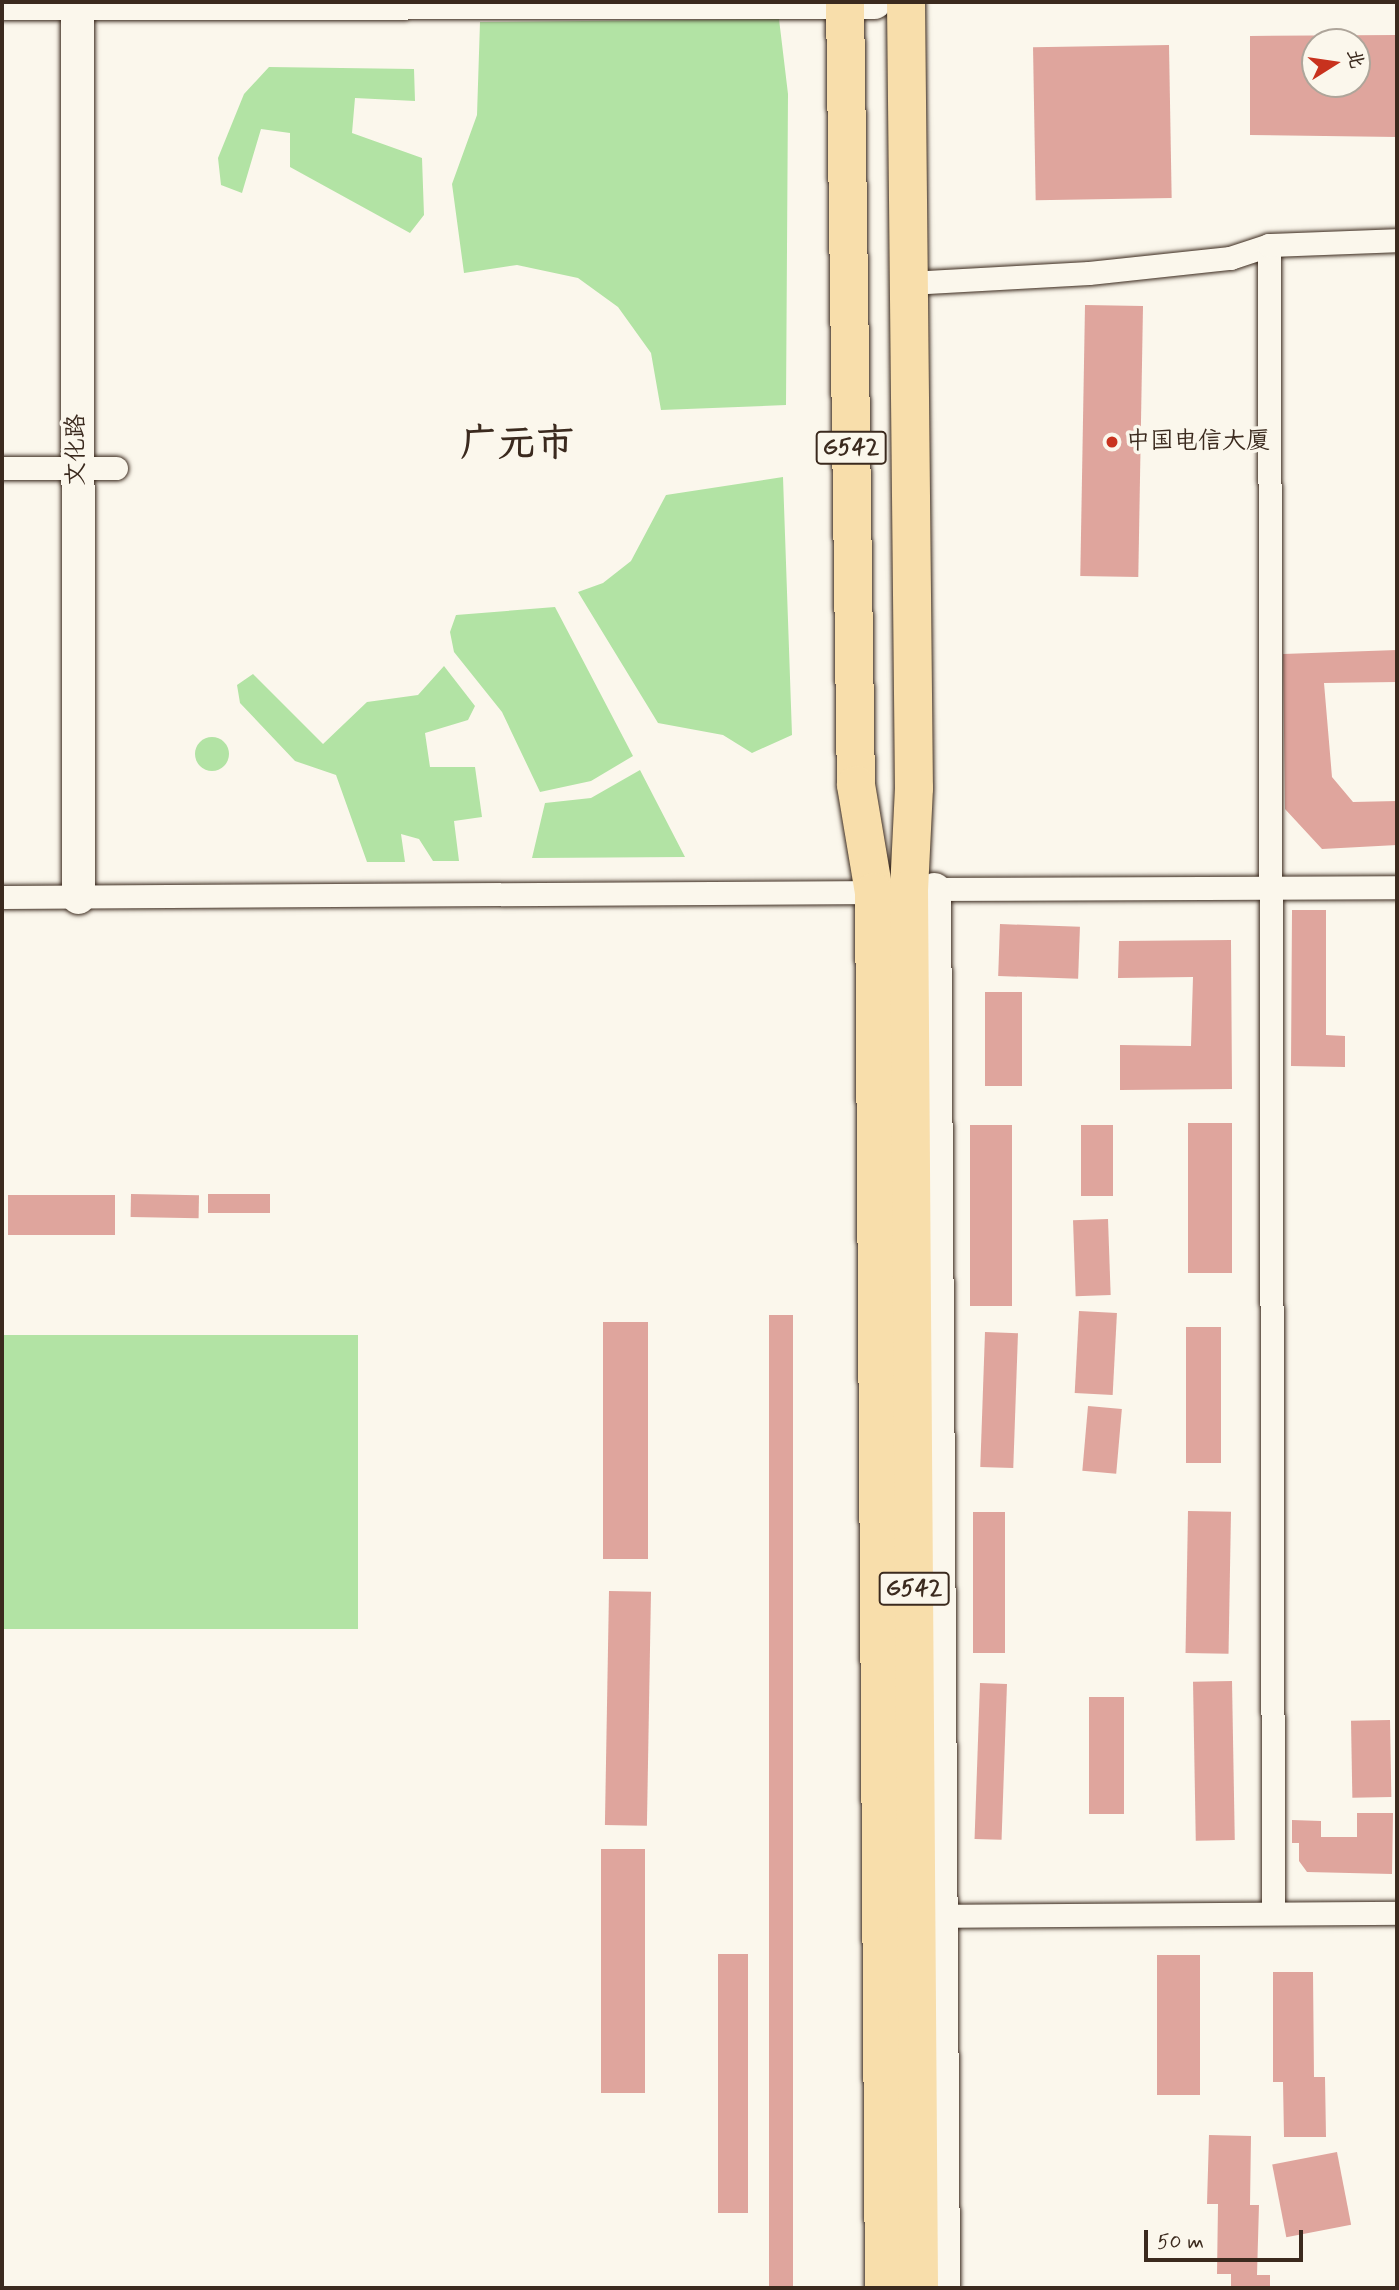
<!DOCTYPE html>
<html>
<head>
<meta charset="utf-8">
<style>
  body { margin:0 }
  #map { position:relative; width:1399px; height:2290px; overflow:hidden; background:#fbf7ec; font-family:Mynerve,"LXGW WenKai TC",sans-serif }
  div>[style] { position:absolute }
  .green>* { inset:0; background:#b2e3a4; transform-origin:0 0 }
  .round { border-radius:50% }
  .building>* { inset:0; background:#dfa59d; transform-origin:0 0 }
  .roads { filter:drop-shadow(0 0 2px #3b2a1e) drop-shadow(0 0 2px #3b2a1e) }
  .street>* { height:23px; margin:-11.5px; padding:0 11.5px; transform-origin:11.5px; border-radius:11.5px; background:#fbf7ec }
  .secondary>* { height:33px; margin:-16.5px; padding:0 16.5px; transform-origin:16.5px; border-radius:16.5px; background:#fbf7ec }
  .highway>* { height:38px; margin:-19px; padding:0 19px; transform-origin:19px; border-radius:19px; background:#f8deab }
  .dots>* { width:19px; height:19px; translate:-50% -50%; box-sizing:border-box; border:4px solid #fbf7ec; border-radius:50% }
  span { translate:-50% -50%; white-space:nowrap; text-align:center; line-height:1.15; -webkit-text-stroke:7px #fbf7ec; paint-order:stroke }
  .shield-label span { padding:2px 5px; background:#fbf7ec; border:2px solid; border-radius:5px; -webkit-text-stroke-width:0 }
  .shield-label { font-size:23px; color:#3b2a1e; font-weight:700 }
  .poi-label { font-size:24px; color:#3b2a1e }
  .left { translate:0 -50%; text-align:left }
  .street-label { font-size:24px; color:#3b2a1e }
  .town-label { font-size:38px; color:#3b2a1e; font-weight:700 }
  .frame { position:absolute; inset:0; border:4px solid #3b2a1e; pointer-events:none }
  .north { position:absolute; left:1301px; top:28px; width:70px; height:70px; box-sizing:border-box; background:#fbf7ec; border:2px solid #aea59a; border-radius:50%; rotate:78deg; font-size:19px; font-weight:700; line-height:28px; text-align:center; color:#3b2a1e }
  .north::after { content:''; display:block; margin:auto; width:24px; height:32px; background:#c8321e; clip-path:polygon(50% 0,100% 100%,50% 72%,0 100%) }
  .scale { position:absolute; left:1144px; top:2230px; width:159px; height:32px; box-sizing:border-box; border:4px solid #3b2a1e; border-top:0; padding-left:9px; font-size:21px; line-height:24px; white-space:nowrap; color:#3b2a1e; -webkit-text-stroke:5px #fbf7ec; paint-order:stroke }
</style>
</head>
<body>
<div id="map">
  <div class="green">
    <i style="clip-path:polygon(779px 19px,788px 94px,786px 405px,661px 410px,651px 353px,618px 307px,578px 278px,517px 265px,464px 273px,452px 184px,477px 115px,480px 22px)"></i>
    <i style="clip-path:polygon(269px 67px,414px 69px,415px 101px,355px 98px,352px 133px,422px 158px,424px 215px,410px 233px,290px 167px,290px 133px,261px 129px,242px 193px,221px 185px,218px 158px,244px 94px)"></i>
    <i style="clip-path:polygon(783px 477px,792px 735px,752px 753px,723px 735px,658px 723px,578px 592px,603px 583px,631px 561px,666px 495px)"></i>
    <i style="clip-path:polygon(555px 607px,633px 756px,591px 781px,540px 792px,502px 712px,454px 652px,450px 632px,456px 615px)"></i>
    <i style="clip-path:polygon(444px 666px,475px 706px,468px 720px,425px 733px,430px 767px,475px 767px,482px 817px,454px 821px,459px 861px,433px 861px,419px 839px,401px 834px,405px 862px,367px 862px,336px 775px,295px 761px,240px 703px,237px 685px,253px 674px,323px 744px,367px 702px,418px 695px)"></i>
    <i class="round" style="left:195px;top:737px;width:34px;height:34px"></i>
    <i style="clip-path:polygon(640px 770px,685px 857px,532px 858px,545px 803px,591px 798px)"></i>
    <i style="left:358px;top:1335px;width:294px;height:356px;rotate:90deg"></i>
  </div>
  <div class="building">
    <i style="clip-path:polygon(evenodd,1397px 35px,1397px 137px,1250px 135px,1250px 36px,1397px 35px,1315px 42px,1357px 42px,1357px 84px,1315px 84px,1315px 42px)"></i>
    <i style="left:1169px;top:45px;width:153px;height:136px;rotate:89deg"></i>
    <i style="left:1143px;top:306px;width:271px;height:58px;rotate:91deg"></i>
    <i style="clip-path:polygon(1397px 650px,1397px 682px,1324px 683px,1332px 777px,1353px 802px,1397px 801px,1397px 845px,1322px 849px,1285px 809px,1283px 654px)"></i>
    <i style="clip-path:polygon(1292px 910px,1326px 910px,1326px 1035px,1345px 1036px,1345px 1067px,1291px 1066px)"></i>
    <i style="left:1000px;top:924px;width:80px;height:52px;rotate:2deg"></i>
    <i style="clip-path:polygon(1231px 940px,1232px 1089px,1120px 1090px,1120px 1045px,1191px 1046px,1193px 977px,1118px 978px,1119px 941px)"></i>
    <i style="left:985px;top:992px;width:37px;height:94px"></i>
    <i style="left:1188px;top:1123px;width:44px;height:150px"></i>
    <i style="left:970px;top:1125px;width:42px;height:181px"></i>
    <i style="left:1081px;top:1125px;width:32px;height:71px"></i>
    <i style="left:131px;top:1194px;width:68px;height:23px;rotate:1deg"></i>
    <i style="left:208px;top:1194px;width:62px;height:19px"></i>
    <i style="left:8px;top:1195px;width:107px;height:40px"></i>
    <i style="left:1108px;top:1219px;width:76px;height:35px;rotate:88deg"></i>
    <i style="left:1079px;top:1311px;width:38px;height:82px;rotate:3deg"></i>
    <i style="left:769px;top:1315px;width:24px;height:973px"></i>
    <i style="left:603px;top:1322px;width:45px;height:237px"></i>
    <i style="left:1186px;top:1327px;width:35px;height:136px"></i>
    <i style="left:985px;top:1332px;width:33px;height:135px;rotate:2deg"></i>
    <i style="left:1088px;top:1406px;width:34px;height:65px;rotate:5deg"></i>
    <i style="left:1188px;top:1511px;width:43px;height:142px;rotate:1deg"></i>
    <i style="left:973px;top:1512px;width:32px;height:141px"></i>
    <i style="left:609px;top:1591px;width:42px;height:234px;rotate:1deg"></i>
    <i style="left:1232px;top:1681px;width:159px;height:39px;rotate:89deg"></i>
    <i style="left:980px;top:1683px;width:27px;height:156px;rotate:2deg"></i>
    <i style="left:1089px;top:1697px;width:35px;height:117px"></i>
    <i style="left:1390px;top:1720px;width:77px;height:39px;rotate:89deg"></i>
    <i style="clip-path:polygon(1357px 1813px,1393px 1813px,1392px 1874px,1307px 1872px,1299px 1861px,1299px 1843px,1292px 1843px,1292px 1820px,1321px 1821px,1321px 1837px,1357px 1837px)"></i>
    <i style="left:601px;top:1849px;width:44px;height:244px"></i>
    <i style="left:718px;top:1954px;width:30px;height:259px"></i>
    <i style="left:1157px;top:1955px;width:43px;height:140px"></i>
    <i style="clip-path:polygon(1273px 1972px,1313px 1972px,1314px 2077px,1325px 2077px,1326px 2137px,1284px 2137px,1283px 2082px,1273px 2082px)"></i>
    <i style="clip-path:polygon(1209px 2135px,1251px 2136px,1250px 2205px,1259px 2205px,1257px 2275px,1270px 2275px,1270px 2288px,1231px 2288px,1231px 2274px,1217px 2274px,1218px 2204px,1207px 2204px)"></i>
    <i style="left:1337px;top:2152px;width:74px;height:66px;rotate:79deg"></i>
  </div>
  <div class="roads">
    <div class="street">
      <i style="left:909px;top:283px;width:180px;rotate:-3.2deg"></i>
      <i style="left:1089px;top:273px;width:142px;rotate:-6.1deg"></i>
      <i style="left:1230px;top:258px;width:41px;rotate:-18.4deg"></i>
      <i style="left:2px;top:468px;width:114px"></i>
      <i style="left:921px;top:889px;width:476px;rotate:-0.2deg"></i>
      <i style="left:2px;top:897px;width:881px;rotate:-0.33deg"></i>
      <i style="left:1273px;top:1913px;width:1668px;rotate:-90.14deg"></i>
      <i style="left:1269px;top:245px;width:128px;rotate:-2.2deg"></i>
      <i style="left:927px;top:1916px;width:470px;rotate:-0.4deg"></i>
    </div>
    <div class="secondary">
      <i style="left:77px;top:2px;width:895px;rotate:89.94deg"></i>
      <i style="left:2px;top:3px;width:872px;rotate:-0.07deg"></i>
      <i style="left:934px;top:889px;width:1399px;rotate:89.63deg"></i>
    </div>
    <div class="highway">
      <i style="left:845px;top:2px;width:783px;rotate:89.2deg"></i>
      <i style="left:856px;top:785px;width:109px;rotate:80.5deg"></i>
      <i style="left:874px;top:892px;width:1396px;rotate:89.59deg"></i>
      <i style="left:906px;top:2px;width:786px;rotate:89.42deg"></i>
      <i style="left:914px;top:788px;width:101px;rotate:92.8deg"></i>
      <i style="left:909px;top:889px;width:1399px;rotate:89.59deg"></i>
    </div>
  </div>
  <div class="dots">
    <i style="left:1112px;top:442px;background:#c8321e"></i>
  </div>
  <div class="shield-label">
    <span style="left:851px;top:448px">G542</span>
    <span style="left:914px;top:1589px">G542</span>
  </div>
  <div class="poi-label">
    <span class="left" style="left:1126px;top:442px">中国电信大厦</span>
  </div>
  <div class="street-label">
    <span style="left:77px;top:450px;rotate:-90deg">文化路</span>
  </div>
  <div class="town-label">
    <span style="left:517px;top:445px">广元市</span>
  </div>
  <div class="frame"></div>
  <div class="north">北</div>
  <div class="scale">50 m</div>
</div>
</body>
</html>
